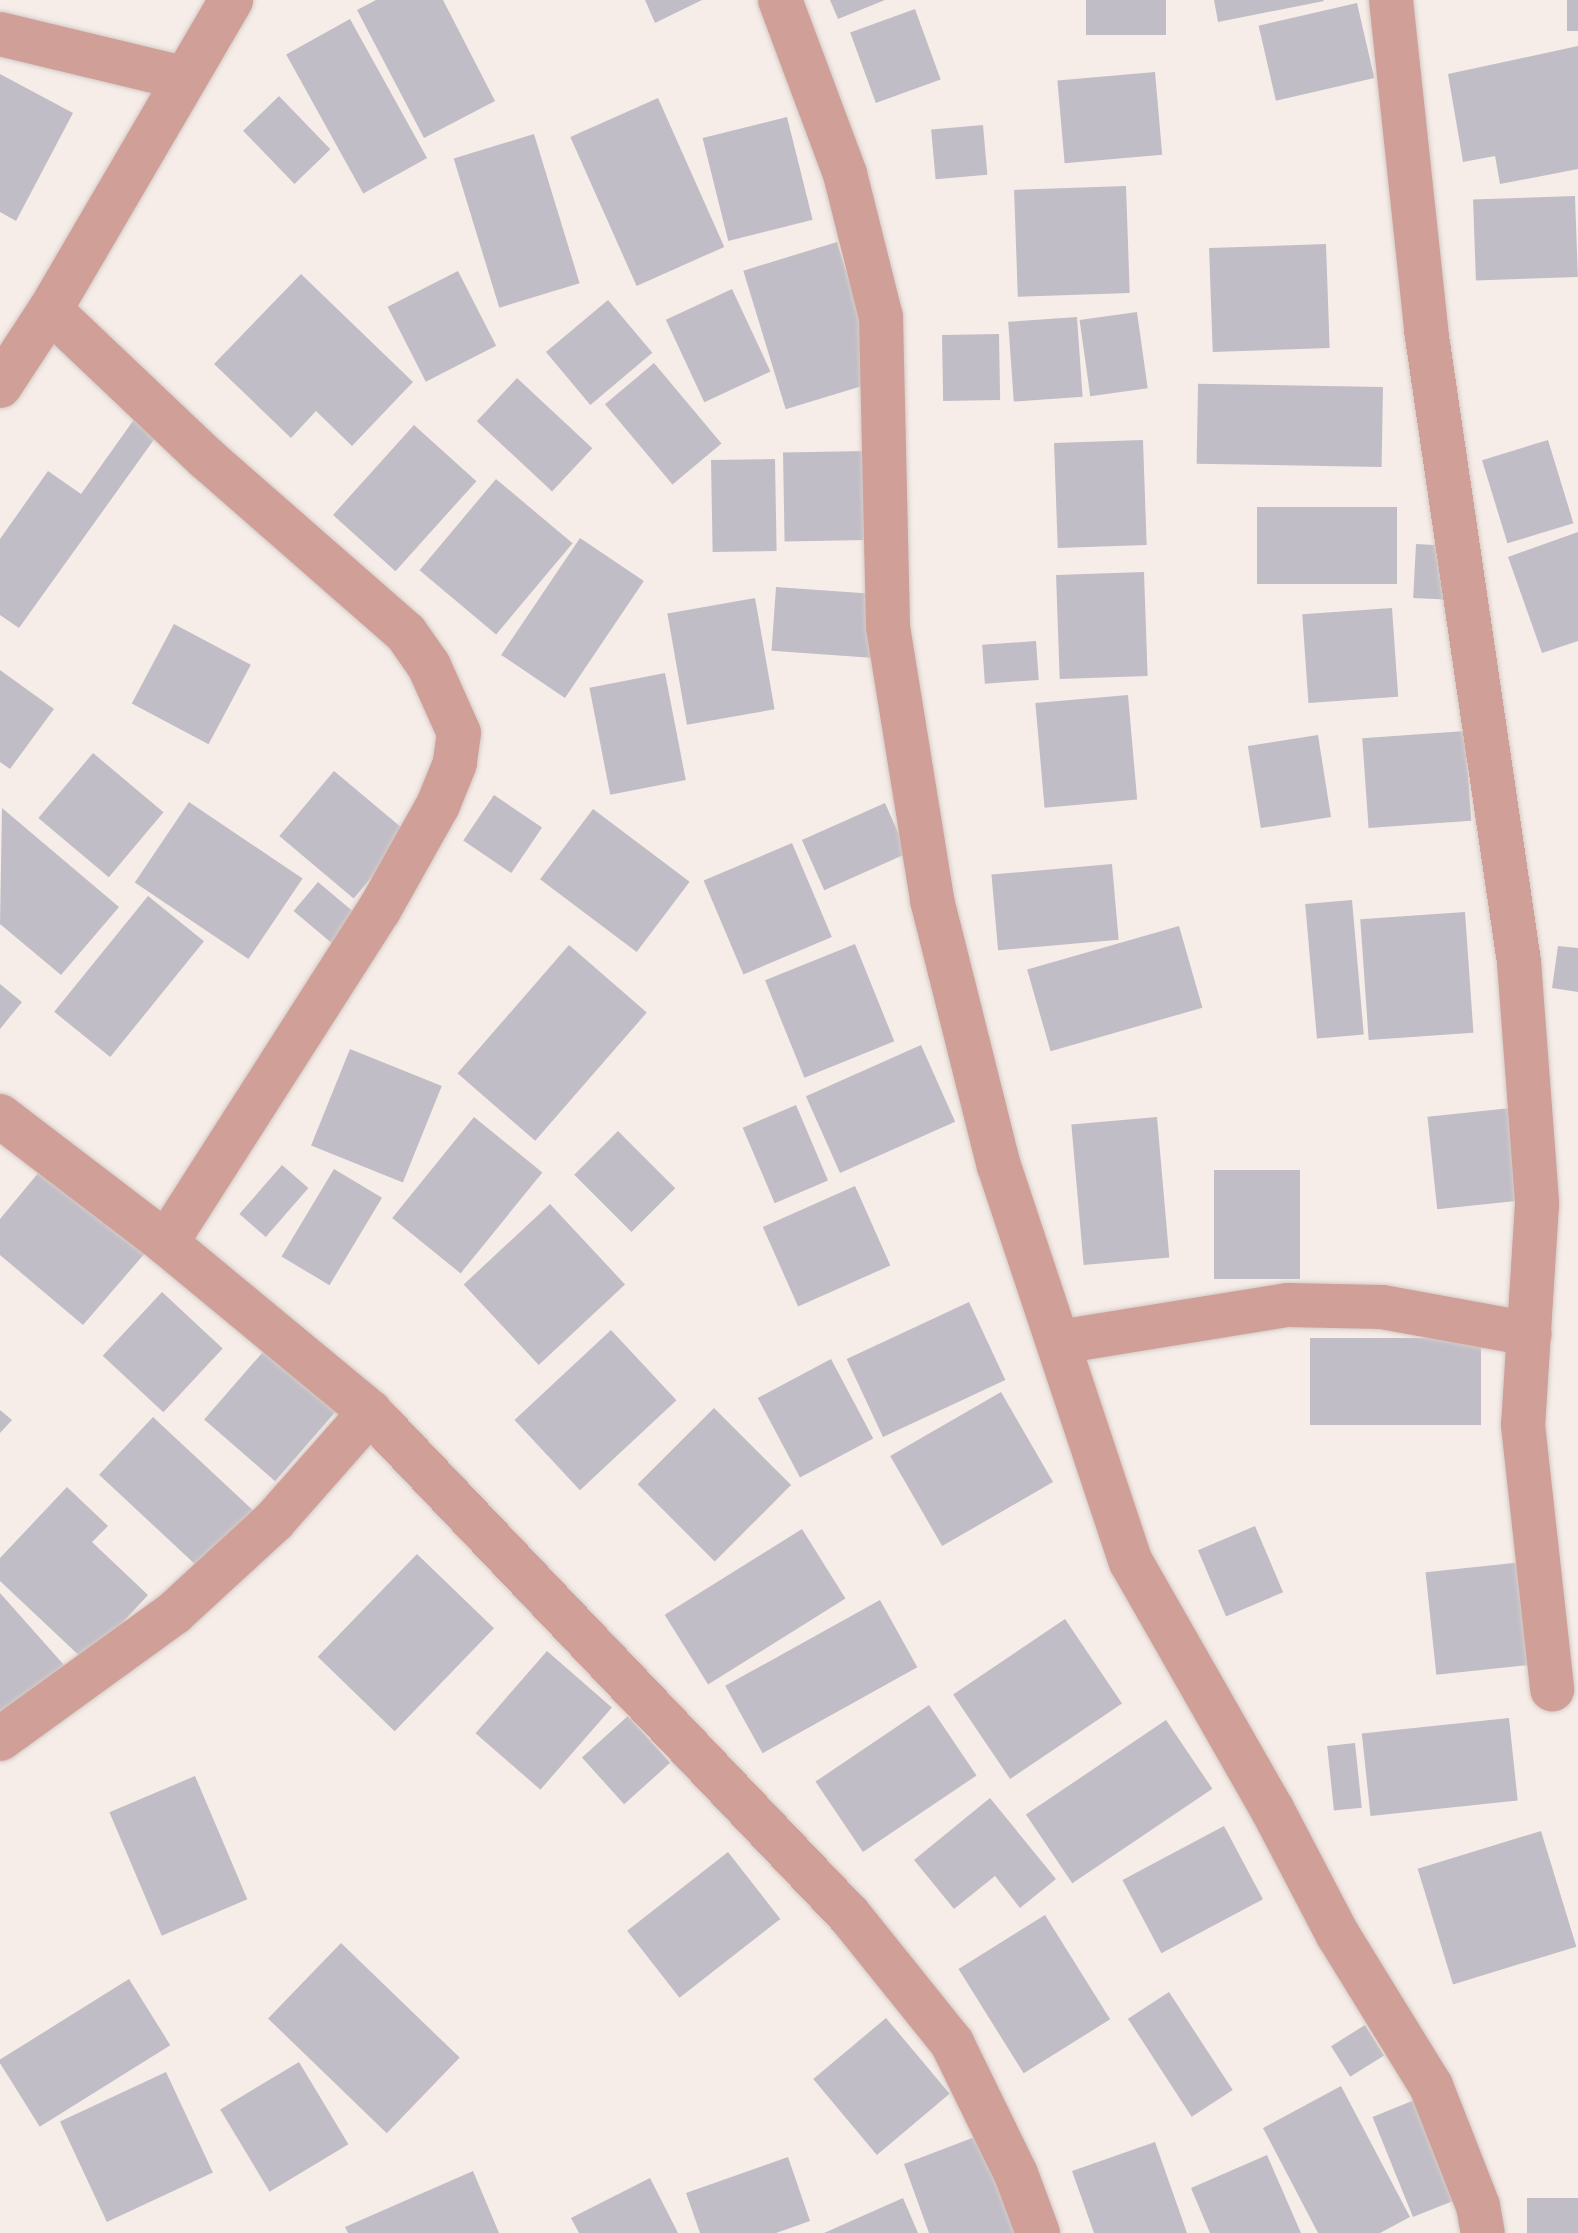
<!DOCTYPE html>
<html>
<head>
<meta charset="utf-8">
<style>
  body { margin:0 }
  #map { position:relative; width:1578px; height:2233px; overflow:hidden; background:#f7ede8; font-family:"Sofia Sans Condensed",sans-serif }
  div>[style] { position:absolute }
  .building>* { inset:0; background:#c1bdc6; transform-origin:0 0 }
  .roads { filter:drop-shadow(0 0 2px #d4cbc7) drop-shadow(0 0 2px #d4cbc7) }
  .minor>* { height:44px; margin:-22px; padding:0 22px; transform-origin:22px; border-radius:22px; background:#cf9f98 }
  span { translate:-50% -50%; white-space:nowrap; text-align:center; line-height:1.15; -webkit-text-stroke:6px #f7ede8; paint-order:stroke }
</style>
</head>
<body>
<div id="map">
  <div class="building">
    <i style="clip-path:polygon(376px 0,443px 0,495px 101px,424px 138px,357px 10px)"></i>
    <i style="clip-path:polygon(645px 0,702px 0,655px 23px)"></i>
    <i style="clip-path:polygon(830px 0,885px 0,838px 19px)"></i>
    <i style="left:1086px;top:0;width:80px;height:35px"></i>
    <i style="clip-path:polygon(1214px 0,1323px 0,1324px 1px,1218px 22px)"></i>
    <i style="left:1567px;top:0;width:11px;height:31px"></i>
    <i style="left:1357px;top:3px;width:77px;height:101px;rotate:77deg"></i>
    <i style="left:915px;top:9px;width:75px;height:69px;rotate:70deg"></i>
    <i style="left:350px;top:19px;width:159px;height:73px;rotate:61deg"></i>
    <i style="clip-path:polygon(1578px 46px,1578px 169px,1500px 184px,1495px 156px,1463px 162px,1448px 74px)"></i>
    <i style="left:1155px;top:72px;width:83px;height:98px;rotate:85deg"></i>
    <i style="clip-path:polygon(0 74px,73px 113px,16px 221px,0 212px)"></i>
    <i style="left:279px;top:96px;width:74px;height:50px;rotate:46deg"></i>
    <i style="left:658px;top:98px;width:163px;height:96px;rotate:66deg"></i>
    <i style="left:787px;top:117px;width:106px;height:87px;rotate:76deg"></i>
    <i style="left:983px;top:125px;width:50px;height:52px;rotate:85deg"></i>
    <i style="left:534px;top:134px;width:156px;height:84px;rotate:73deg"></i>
    <i style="left:1126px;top:186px;width:107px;height:112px;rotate:88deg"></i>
    <i style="left:1575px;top:196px;width:81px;height:102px;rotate:88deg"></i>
    <i style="left:837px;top:242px;width:145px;height:98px;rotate:73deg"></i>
    <i style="left:1326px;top:244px;width:104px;height:117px;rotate:88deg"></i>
    <i style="left:458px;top:271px;width:84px;height:79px;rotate:63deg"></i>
    <i style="clip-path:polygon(301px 274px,413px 382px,352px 446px,316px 411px,291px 438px,214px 364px)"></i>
    <i style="left:732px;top:289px;width:91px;height:73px;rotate:65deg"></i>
    <i style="left:608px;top:300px;width:69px;height:81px;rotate:50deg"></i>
    <i style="left:1137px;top:312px;width:77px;height:58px;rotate:82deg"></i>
    <i style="left:1077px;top:317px;width:80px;height:69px;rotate:86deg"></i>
    <i style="left:999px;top:334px;width:66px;height:57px;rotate:89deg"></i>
    <i style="left:654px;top:363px;width:105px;height:64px;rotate:50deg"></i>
    <i style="left:517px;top:378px;width:103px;height:59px;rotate:43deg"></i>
    <i style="left:1383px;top:387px;width:80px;height:185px;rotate:91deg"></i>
    <i style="clip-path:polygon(140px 411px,163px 427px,19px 628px,0 615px,0 539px,48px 471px,81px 494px)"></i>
    <i style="left:414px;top:425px;width:84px;height:121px;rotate:42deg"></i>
    <i style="left:1143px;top:440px;width:105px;height:89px;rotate:88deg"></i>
    <i style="left:1548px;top:440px;width:87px;height:69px;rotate:73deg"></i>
    <i style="left:866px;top:451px;width:89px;height:83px;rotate:89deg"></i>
    <i style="left:775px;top:459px;width:92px;height:64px;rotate:89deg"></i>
    <i style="left:496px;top:479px;width:100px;height:119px;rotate:40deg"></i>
    <i style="left:1397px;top:507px;width:77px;height:140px;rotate:90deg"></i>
    <i style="clip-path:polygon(1578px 532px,1578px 641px,1542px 653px,1508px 557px)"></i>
    <i style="left:580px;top:538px;width:77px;height:141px;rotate:34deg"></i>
    <i style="left:1416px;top:544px;width:42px;height:54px;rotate:3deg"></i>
    <i style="left:1144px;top:572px;width:104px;height:88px;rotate:88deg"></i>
    <i style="left:776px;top:587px;width:110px;height:64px;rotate:4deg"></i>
    <i style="left:755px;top:598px;width:113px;height:89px;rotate:80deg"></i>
    <i style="left:1392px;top:608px;width:89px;height:90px;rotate:86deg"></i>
    <i style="left:174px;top:624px;width:87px;height:90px;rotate:28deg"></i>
    <i style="left:1036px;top:641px;width:39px;height:54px;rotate:86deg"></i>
    <i style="clip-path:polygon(0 670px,54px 709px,10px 769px,0 762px)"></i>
    <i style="left:665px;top:673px;width:109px;height:77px;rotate:79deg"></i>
    <i style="left:1128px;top:695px;width:105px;height:93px;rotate:85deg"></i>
    <i style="left:1465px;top:731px;width:90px;height:103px;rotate:86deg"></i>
    <i style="left:1318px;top:735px;width:83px;height:71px;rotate:81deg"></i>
    <i style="left:93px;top:753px;width:92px;height:85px;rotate:40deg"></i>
    <i style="left:334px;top:771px;width:97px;height:85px;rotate:40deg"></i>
    <i style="left:494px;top:795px;width:58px;height:55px;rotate:34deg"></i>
    <i style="left:189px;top:802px;width:137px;height:97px;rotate:34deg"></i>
    <i style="left:885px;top:803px;width:55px;height:91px;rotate:66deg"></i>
    <i style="clip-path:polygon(2px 808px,119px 907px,61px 975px,0 924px)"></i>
    <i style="left:593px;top:809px;width:121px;height:88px;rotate:37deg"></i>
    <i style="left:792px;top:843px;width:102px;height:96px;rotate:67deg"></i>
    <i style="left:1112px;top:864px;width:76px;height:121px;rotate:85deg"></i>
    <i style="left:318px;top:882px;width:52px;height:38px;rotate:40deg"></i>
    <i style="left:148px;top:896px;width:72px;height:149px;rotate:39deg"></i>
    <i style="left:1352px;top:900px;width:135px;height:47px;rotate:85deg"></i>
    <i style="left:1465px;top:912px;width:121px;height:105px;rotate:86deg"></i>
    <i style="left:1179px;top:926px;width:85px;height:158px;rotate:74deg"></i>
    <i style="left:855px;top:944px;width:105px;height:97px;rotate:68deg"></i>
    <i style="left:569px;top:945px;width:103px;height:170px;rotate:41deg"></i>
    <i style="clip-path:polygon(1558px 946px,1578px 948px,1578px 992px,1552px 988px)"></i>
    <i style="clip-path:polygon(0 984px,22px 1002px,0 1029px)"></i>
    <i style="left:921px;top:1045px;width:84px;height:126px;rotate:66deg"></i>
    <i style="left:350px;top:1049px;width:99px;height:104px;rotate:22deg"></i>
    <i style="left:796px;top:1105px;width:82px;height:58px;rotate:67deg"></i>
    <i style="left:1511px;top:1108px;width:93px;height:84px;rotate:84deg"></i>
    <i style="left:474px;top:1117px;width:88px;height:130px;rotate:39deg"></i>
    <i style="left:1157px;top:1117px;width:141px;height:86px;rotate:85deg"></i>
    <i style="left:618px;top:1131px;width:81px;height:62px;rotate:45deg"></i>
    <i style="left:282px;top:1165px;width:35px;height:65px;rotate:41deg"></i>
    <i style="clip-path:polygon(44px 1166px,146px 1252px,83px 1325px,0 1255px,0 1219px)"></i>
    <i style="left:334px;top:1169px;width:56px;height:102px;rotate:31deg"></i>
    <i style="left:1300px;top:1170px;width:109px;height:86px;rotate:90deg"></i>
    <i style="left:855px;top:1186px;width:87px;height:101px;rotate:66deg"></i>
    <i style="left:550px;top:1204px;width:110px;height:118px;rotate:47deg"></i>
    <i style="left:162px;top:1292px;width:83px;height:87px;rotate:43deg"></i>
    <i style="left:969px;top:1302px;width:86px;height:135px;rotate:65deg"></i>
    <i style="left:611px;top:1330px;width:96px;height:132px;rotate:47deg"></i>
    <i style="left:275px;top:1338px;width:94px;height:108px;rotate:41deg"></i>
    <i style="left:1481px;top:1338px;width:87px;height:171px;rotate:90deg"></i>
    <i style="left:831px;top:1359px;width:90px;height:83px;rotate:62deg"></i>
    <i style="left:1001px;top:1392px;width:104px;height:128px;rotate:60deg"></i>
    <i style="left:714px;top:1408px;width:109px;height:108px;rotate:45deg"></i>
    <i style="clip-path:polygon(0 1410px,12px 1420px,0 1433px)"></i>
    <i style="left:153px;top:1417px;width:140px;height:79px;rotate:43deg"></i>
    <i style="clip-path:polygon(67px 1487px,108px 1526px,92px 1542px,148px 1595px,86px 1662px,0 1581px,0 1558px)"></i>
    <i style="left:1255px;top:1526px;width:72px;height:62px;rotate:67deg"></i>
    <i style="left:802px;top:1529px;width:82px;height:162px;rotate:58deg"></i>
    <i style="left:417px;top:1554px;width:107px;height:143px;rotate:44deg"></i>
    <i style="left:1523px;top:1562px;width:103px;height:98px;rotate:84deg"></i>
    <i style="clip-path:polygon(0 1593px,64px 1665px,6px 1717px,0 1710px)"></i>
    <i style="left:880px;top:1600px;width:77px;height:177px;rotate:61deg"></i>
    <i style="left:1065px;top:1619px;width:102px;height:135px;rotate:56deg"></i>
    <i style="left:547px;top:1651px;width:86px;height:109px;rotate:41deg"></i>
    <i style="left:929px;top:1705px;width:85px;height:137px;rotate:56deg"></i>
    <i style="left:628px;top:1716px;width:63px;height:62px;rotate:48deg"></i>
    <i style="left:1509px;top:1718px;width:83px;height:148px;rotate:84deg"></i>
    <i style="left:1166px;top:1720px;width:83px;height:169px;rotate:56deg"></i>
    <i style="left:1355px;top:1743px;width:65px;height:28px;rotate:84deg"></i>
    <i style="left:195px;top:1776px;width:134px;height:93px;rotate:67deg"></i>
    <i style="clip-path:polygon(990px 1798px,1056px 1879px,1020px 1908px,995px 1876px,954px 1909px,914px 1860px)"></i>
    <i style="left:1224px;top:1826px;width:83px;height:115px;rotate:62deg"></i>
    <i style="left:1541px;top:1831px;width:121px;height:129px;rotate:73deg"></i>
    <i style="left:728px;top:1852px;width:85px;height:128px;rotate:52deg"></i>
    <i style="left:1045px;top:1915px;width:123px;height:102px;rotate:58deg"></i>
    <i style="left:341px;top:1943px;width:165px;height:105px;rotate:44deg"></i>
    <i style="left:129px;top:1979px;width:78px;height:154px;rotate:58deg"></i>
    <i style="left:1169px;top:1992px;width:117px;height:49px;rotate:57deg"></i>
    <i style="left:886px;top:2018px;width:99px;height:95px;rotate:50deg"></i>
    <i style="left:1365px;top:2025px;width:36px;height:40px;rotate:58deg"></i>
    <i style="left:299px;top:2062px;width:96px;height:92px;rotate:59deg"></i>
    <i style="left:166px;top:2072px;width:111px;height:117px;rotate:65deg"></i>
    <i style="clip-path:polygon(1341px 2086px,1410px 2217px,1380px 2233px,1318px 2233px,1263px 2128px)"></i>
    <i style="left:1417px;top:2099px;width:108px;height:48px;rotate:68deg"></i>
    <i style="clip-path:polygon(980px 2135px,1016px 2233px,929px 2233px,904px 2164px)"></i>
    <i style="clip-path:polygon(1155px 2142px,1187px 2233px,1094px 2233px,1072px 2171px)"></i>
    <i style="clip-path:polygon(1267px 2155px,1301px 2233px,1210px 2233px,1191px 2188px)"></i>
    <i style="clip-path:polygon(788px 2157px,810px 2221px,776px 2233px,700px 2233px,686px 2193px)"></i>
    <i style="clip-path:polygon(473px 2171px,499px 2233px,348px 2233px,345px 2227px)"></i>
    <i style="clip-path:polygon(650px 2178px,678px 2233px,579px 2233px,571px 2218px)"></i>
    <i style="clip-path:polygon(903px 2198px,918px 2233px,824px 2233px)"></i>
    <i style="left:1578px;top:2198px;width:35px;height:51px;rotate:90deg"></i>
  </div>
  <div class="roads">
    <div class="minor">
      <i style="left:780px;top:0;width:186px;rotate:69.5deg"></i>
      <i style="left:845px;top:174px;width:147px;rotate:75.9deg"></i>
      <i style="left:881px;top:317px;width:310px;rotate:88.7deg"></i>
      <i style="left:888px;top:627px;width:277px;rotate:80.8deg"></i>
      <i style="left:932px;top:900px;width:274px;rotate:75.9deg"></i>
      <i style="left:999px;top:1166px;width:417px;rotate:71.6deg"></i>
      <i style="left:1131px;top:1562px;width:284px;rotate:60.3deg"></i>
      <i style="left:1272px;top:1809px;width:142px;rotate:62.4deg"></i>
      <i style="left:1338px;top:1935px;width:177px;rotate:58.4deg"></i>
      <i style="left:1431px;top:2086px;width:129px;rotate:68.6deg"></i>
      <i style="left:1478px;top:2206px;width:27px;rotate:80deg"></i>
      <i style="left:1391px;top:0;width:332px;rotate:83.9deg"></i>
      <i style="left:1426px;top:330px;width:639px;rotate:81.63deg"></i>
      <i style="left:1519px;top:962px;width:243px;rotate:85.7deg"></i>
      <i style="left:1537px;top:1204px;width:221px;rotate:93.6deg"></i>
      <i style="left:1523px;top:1425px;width:266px;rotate:83.7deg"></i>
      <i style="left:0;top:34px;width:188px;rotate:13.5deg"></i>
      <i style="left:50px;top:310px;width:215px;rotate:43.5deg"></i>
      <i style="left:206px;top:458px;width:266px;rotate:41.2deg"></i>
      <i style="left:406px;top:633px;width:40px;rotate:55.1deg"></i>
      <i style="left:429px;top:666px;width:73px;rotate:65.9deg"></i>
      <i style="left:459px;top:733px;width:30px;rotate:98deg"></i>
      <i style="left:455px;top:763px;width:45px;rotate:112deg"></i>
      <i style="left:438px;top:805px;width:120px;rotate:119.3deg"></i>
      <i style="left:379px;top:910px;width:395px;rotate:122.6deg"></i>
      <i style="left:0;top:386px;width:91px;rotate:-56.7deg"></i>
      <i style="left:50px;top:310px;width:359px;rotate:-59.7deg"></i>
      <i style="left:0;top:1116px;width:209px;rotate:37.4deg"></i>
      <i style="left:166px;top:1243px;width:265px;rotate:39.6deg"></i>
      <i style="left:370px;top:1412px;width:696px;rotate:46.4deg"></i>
      <i style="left:850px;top:1916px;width:163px;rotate:51.2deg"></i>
      <i style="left:952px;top:2043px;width:146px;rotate:64deg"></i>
      <i style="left:1016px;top:2174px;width:63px;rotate:69.6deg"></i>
      <i style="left:1059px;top:1342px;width:232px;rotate:-9.2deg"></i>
      <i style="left:1288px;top:1305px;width:94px;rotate:1.2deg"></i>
      <i style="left:1382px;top:1307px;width:150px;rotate:10.3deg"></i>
      <i style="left:0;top:1739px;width:215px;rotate:-35.9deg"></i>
      <i style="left:174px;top:1613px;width:136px;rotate:-42.6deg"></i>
      <i style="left:274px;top:1521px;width:145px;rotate:-48.6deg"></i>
    </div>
  </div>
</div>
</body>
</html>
